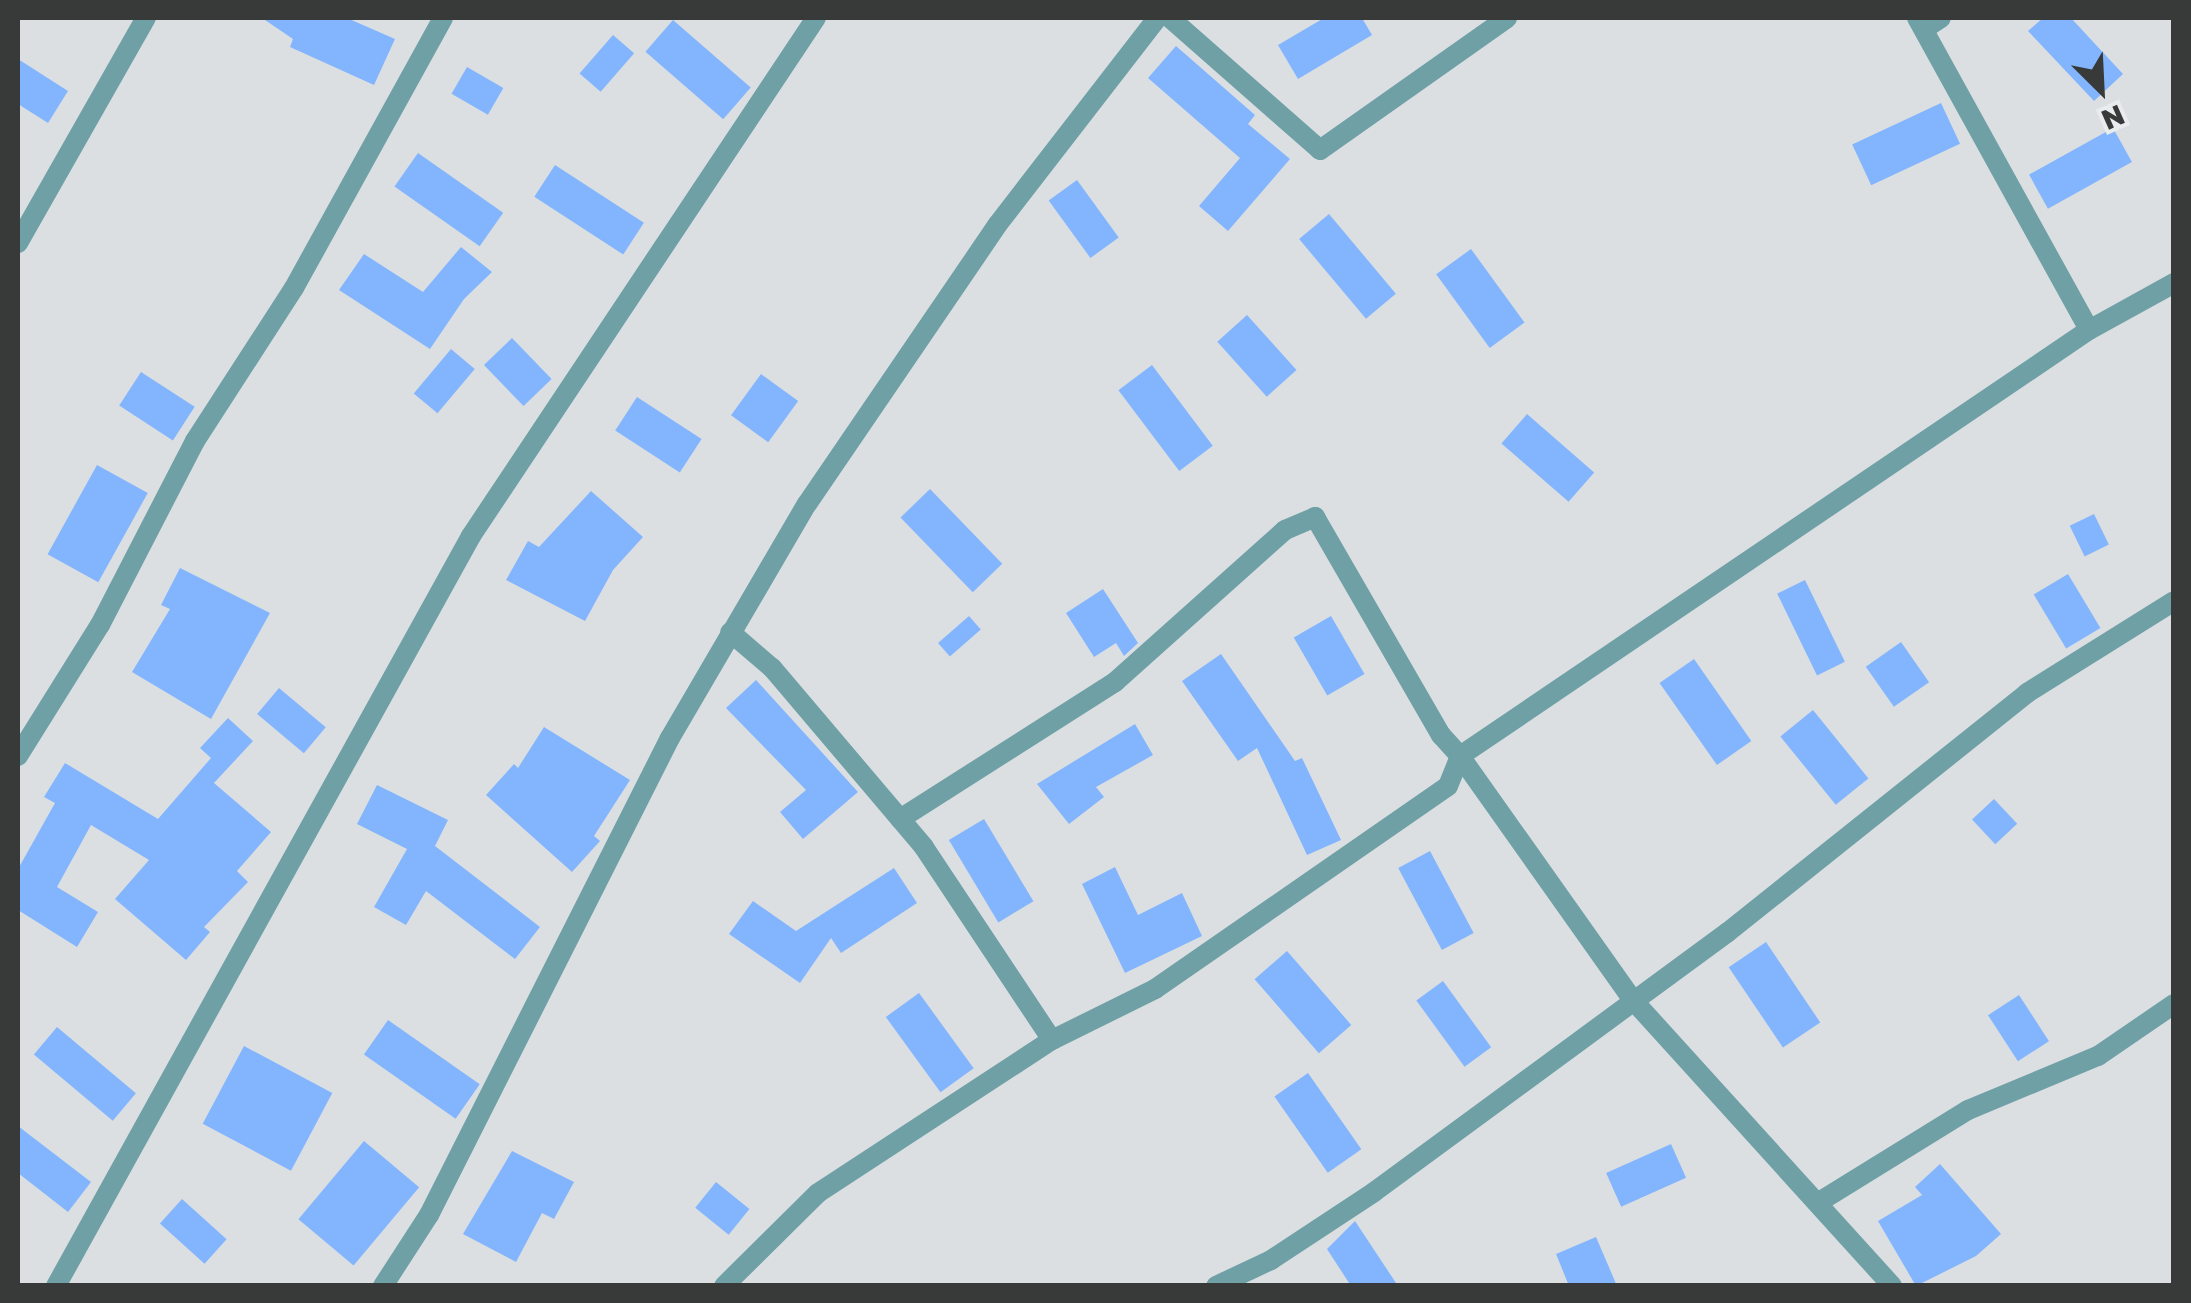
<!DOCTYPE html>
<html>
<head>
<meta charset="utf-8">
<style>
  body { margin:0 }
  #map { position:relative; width:2191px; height:1303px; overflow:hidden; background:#dbdfe1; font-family:"Golos Text",sans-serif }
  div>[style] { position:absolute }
  .building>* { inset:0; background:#83b5fe; transform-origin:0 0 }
  .street>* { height:20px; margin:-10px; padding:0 10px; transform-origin:10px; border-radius:10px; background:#6ea0a6 }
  span { translate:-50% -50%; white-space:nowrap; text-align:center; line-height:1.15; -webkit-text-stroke:10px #e8ecee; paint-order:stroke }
  .frame { position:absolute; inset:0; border:20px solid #383a3a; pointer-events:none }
  .north { position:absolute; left:2051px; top:40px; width:100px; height:100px; -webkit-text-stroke:8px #e8ecee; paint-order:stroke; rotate:156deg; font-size:28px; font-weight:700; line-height:40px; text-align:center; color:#383a3a }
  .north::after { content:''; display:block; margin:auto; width:35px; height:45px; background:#383a3a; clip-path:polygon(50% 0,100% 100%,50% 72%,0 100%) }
</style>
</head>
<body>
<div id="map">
  <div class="building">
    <i style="clip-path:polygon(262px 18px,347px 18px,395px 39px,374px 85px,290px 47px,293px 39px)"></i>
    <i style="clip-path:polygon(1324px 18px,1362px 18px,1372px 35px,1298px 79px,1278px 45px)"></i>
    <i style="clip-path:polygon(2043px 18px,2071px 18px,2123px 74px,2094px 101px,2028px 31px)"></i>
    <i style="left:673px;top:20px;width:103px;height:42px;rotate:41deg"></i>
    <i style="left:613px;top:35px;width:28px;height:51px;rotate:41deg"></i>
    <i style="clip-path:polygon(1176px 46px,1255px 115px,1248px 124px,1290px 159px,1228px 231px,1199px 206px,1240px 158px,1148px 78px)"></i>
    <i style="clip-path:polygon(18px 59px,68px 91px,48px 123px,18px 104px)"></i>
    <i style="left:467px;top:67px;width:42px;height:31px;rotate:30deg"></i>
    <i style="left:1941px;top:103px;width:45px;height:98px;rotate:65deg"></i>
    <i style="left:2113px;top:128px;width:39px;height:96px;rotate:61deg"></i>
    <i style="left:418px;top:153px;width:104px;height:41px;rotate:35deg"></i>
    <i style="left:555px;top:165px;width:106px;height:38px;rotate:33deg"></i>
    <i style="left:1077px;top:180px;width:71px;height:35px;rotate:54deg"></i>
    <i style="left:1329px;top:214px;width:104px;height:39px;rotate:50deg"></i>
    <i style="clip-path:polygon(461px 247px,492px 272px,464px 299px,430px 349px,339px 290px,364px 254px,423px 292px)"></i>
    <i style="left:1471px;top:249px;width:91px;height:43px;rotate:54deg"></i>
    <i style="left:1247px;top:315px;width:74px;height:40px;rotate:48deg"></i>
    <i style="left:512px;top:338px;width:57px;height:39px;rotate:46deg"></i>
    <i style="left:451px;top:349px;width:31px;height:58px;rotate:40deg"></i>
    <i style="left:1152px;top:365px;width:101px;height:42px;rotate:53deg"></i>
    <i style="left:141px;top:372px;width:64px;height:40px;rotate:33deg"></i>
    <i style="left:761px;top:374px;width:46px;height:51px;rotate:36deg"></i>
    <i style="left:637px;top:397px;width:77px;height:40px;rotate:33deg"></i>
    <i style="left:1527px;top:414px;width:89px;height:39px;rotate:41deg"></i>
    <i style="left:97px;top:465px;width:58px;height:102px;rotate:29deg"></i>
    <i style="left:930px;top:489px;width:104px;height:41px;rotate:46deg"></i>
    <i style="clip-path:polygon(591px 491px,643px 537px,613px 570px,585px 621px,506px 580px,528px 541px,539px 547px)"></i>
    <i style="left:2094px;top:514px;width:34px;height:27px;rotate:64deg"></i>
    <i style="clip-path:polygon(180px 568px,270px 613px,211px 719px,132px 672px,170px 609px,161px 605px)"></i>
    <i style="left:2068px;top:574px;width:63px;height:40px;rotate:59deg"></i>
    <i style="left:1805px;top:580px;width:91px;height:31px;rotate:64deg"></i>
    <i style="clip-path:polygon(1103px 589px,1138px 643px,1124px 656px,1116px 643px,1094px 657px,1066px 613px)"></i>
    <i style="left:969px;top:616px;width:18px;height:41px;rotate:49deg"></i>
    <i style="left:1331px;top:616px;width:67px;height:43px;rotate:60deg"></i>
    <i style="left:1901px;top:642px;width:49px;height:43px;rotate:55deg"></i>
    <i style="clip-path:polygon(1221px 654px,1295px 761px,1302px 758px,1341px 840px,1307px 855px,1257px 748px,1238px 761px,1182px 681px)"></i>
    <i style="left:1694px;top:659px;width:100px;height:42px;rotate:55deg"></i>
    <i style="clip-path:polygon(756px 680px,858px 792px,803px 839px,780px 812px,806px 790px,726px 708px)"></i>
    <i style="left:279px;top:688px;width:61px;height:34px;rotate:40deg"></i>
    <i style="left:1813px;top:710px;width:88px;height:42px;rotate:51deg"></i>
    <i style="clip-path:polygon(228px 718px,253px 741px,214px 783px,271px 832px,237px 871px,248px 882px,204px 927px,210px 932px,186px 960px,115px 899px,149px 860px,91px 825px,57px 887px,98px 912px,77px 947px,18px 910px,18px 869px,55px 803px,44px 797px,65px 763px,158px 819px,211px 758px,200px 748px)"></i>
    <i style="clip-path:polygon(1135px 724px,1153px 755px,1096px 787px,1104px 797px,1069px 824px,1037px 784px)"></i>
    <i style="clip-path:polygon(544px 727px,630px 780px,594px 836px,600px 841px,572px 872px,486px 795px,514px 764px,518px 768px)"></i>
    <i style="clip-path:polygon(377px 785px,448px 820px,435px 846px,540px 927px,515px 959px,426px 891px,406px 925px,374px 907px,407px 849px,357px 824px)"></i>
    <i style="left:1994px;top:799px;width:34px;height:30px;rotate:47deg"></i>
    <i style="left:984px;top:819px;width:96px;height:41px;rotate:59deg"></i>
    <i style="left:1430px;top:851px;width:93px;height:36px;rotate:62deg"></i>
    <i style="clip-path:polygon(1115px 867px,1138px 915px,1182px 893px,1202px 936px,1125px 973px,1082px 884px)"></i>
    <i style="clip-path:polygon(894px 868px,917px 903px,841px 953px,831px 938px,800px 983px,729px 934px,753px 901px,796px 931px)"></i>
    <i style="left:1766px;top:942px;width:97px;height:45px;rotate:56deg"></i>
    <i style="left:1287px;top:951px;width:98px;height:43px;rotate:49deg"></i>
    <i style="left:1443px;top:981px;width:82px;height:33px;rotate:54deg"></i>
    <i style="left:919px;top:993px;width:93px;height:41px;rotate:54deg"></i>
    <i style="left:2019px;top:995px;width:55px;height:37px;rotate:57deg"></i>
    <i style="left:388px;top:1020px;width:112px;height:42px;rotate:35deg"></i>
    <i style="left:57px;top:1027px;width:103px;height:36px;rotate:40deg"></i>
    <i style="left:244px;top:1046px;width:100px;height:88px;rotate:28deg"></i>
    <i style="left:1308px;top:1073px;width:93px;height:41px;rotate:55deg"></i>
    <i style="clip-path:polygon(18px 1126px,91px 1182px,68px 1212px,18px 1173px)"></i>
    <i style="left:364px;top:1141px;width:72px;height:102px;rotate:40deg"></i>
    <i style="left:1671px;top:1144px;width:37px;height:71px;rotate:66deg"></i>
    <i style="clip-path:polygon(512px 1151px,574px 1182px,554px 1219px,542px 1213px,516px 1262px,463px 1234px)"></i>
    <i style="clip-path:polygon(1940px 1164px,2001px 1234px,1976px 1256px,1916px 1286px,1878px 1221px,1922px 1195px,1915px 1187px)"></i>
    <i style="left:716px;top:1182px;width:43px;height:33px;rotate:39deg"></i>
    <i style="left:182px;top:1199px;width:60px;height:33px;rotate:42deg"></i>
    <i style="clip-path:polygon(1355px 1221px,1398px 1286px,1351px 1286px,1327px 1249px)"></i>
    <i style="clip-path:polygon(1596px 1237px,1617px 1286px,1569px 1286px,1556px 1254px)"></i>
  </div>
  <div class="street">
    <i style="left:1170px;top:18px;width:200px;rotate:41.3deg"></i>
    <i style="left:1320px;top:150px;width:229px;rotate:-35.2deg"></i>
    <i style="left:1917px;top:18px;width:356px;rotate:61.1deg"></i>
    <i style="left:1924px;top:29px;width:20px;rotate:-33deg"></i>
    <i style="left:18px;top:243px;width:259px;rotate:-60.4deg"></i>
    <i style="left:18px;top:756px;width:155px;rotate:-58deg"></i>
    <i style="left:100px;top:625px;width:207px;rotate:-62.7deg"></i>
    <i style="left:195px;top:441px;width:182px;rotate:-57.1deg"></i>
    <i style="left:294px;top:288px;width:308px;rotate:-61.1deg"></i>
    <i style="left:900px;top:819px;width:255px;rotate:-32.5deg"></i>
    <i style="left:1115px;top:682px;width:228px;rotate:-41.8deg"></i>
    <i style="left:1285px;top:530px;width:33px;rotate:-23deg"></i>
    <i style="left:1315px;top:517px;width:252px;rotate:60deg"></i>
    <i style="left:1441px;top:735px;width:28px;rotate:48deg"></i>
    <i style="left:1460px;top:756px;width:760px;rotate:-34.11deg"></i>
    <i style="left:2089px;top:330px;width:97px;rotate:-28.9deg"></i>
    <i style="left:1052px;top:1040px;width:115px;rotate:-26.3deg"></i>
    <i style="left:1155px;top:989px;width:356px;rotate:-34.7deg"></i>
    <i style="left:1448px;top:786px;width:32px;rotate:-68deg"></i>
    <i style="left:1460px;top:756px;width:298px;rotate:54.7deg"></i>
    <i style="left:1632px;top:999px;width:387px;rotate:47.8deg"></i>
    <i style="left:1819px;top:1202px;width:175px;rotate:-31.7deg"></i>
    <i style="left:1968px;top:1110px;width:141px;rotate:-22.6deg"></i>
    <i style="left:2098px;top:1056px;width:92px;rotate:-34.4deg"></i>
    <i style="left:56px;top:1286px;width:857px;rotate:-61.04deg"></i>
    <i style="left:471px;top:536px;width:622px;rotate:-56.34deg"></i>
    <i style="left:383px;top:1286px;width:85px;rotate:-57.1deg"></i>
    <i style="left:429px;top:1215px;width:534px;rotate:-63.2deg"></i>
    <i style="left:670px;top:738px;width:271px;rotate:-59.7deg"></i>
    <i style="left:807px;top:504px;width:339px;rotate:-55.7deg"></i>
    <i style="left:998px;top:224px;width:260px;rotate:-52.3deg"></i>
    <i style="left:724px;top:1286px;width:132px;rotate:-44.7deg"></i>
    <i style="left:818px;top:1193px;width:280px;rotate:-33.2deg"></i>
    <i style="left:1052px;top:1040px;width:232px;rotate:-123.6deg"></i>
    <i style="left:924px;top:847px;width:235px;rotate:-130.3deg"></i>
    <i style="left:772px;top:668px;width:55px;rotate:-139.4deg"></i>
    <i style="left:1216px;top:1286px;width:61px;rotate:-25.3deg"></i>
    <i style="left:1271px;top:1260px;width:123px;rotate:-33.4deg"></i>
    <i style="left:1374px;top:1192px;width:439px;rotate:-36.3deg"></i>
    <i style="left:1728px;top:932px;width:383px;rotate:-38.6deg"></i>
    <i style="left:2027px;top:693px;width:173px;rotate:-32deg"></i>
  </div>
  <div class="frame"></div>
  <div class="north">N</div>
</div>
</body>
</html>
